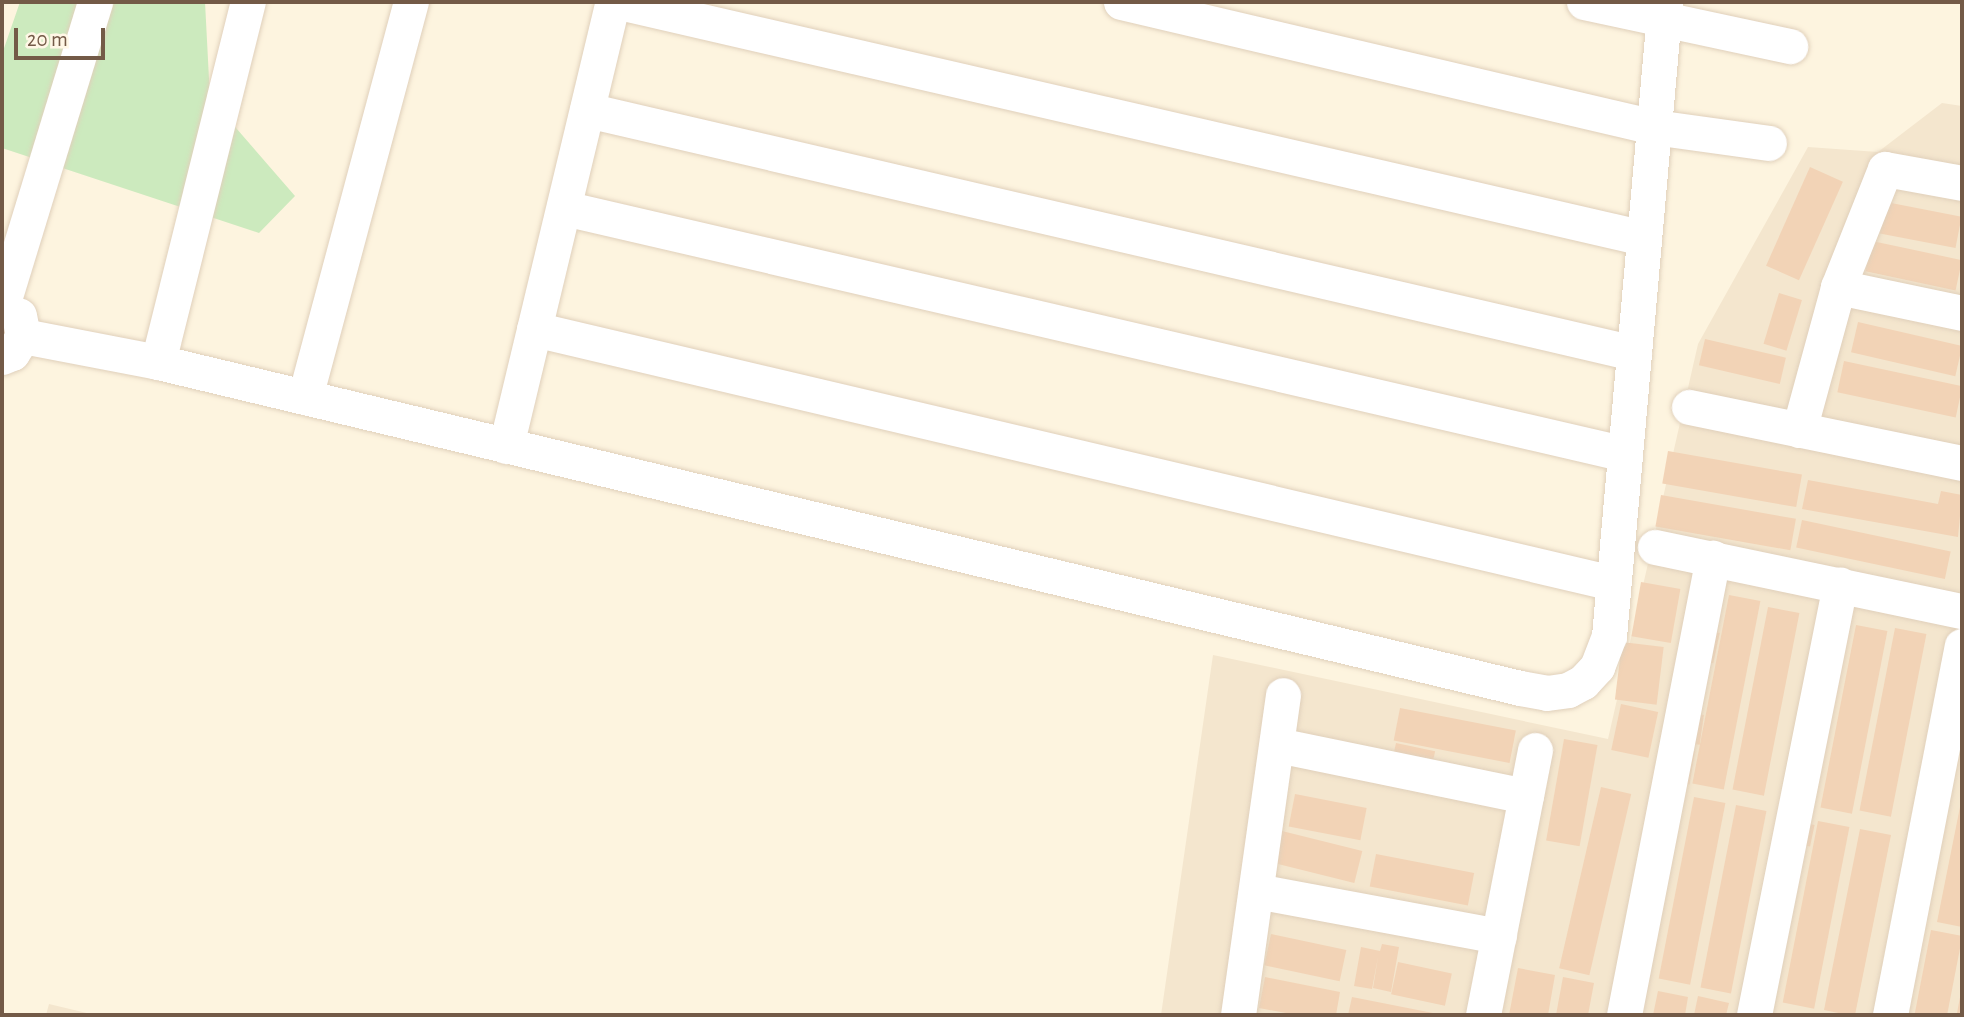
<!DOCTYPE html>
<html>
<head>
<meta charset="utf-8">
<style>
  body { margin:0 }
  #map { position:relative; width:1964px; height:1017px; overflow:hidden; background:#fdf4df; font-family:"Alegreya Sans",sans-serif }
  div>[style] { position:absolute }
  .residential>* { inset:0; background:#f4e6ce }
  .green>* { inset:0; background:#cceabe }
  .building>* { inset:0; background:#f2d3b6; transform-origin:0 0 }
  .roads { filter:drop-shadow(0 0 2px #e0d0bb) drop-shadow(0 0 2px #e0d0bb) }
  .street>* { height:35px; margin:-17.5px; padding:0 17.5px; transform-origin:17.5px; border-radius:17.5px; background:#fff }
  span { translate:-50% -50%; white-space:nowrap; text-align:center; line-height:1.15; -webkit-text-stroke:6px #fff7e6; paint-order:stroke }
  .frame { position:absolute; inset:0; border:4px solid #735a47; pointer-events:none }
  .scale { position:absolute; left:14px; top:28px; width:91px; height:32px; box-sizing:border-box; border:4px solid #735a47; border-top:0; padding-left:9px; font-size:21px; line-height:24px; white-space:nowrap; color:#735a47; -webkit-text-stroke:5px #fff7e6; paint-order:stroke }
</style>
</head>
<body>
<div id="map">
  <div class="residential">
    <i style="clip-path:polygon(1942px 103px,1962px 106px,1962px 1015px,1161px 1015px,1213px 655px,1608px 739px,1698px 344px,1808px 147px,1878px 152px)"></i>
    <i style="clip-path:polygon(49px 1004px,95px 1015px,46px 1015px)"></i>
  </div>
  <div class="green">
    <i style="clip-path:polygon(20px 2px,205px 2px,210px 98px,295px 196px,259px 233px,2px 148px,2px 54px)"></i>
  </div>
  <div class="building">
    <i style="left:1810px;top:167px;width:36px;height:108px;rotate:24deg"></i>
    <i style="left:1886px;top:202px;width:77px;height:32px;rotate:11deg"></i>
    <i style="left:1872px;top:241px;width:92px;height:31px;rotate:12deg"></i>
    <i style="left:1779px;top:293px;width:24px;height:53px;rotate:17deg"></i>
    <i style="left:1858px;top:322px;width:107px;height:31px;rotate:13deg"></i>
    <i style="left:1705px;top:339px;width:83px;height:27px;rotate:13deg"></i>
    <i style="left:1844px;top:361px;width:121px;height:32px;rotate:12deg"></i>
    <i style="left:1668px;top:451px;width:136px;height:33px;rotate:10deg"></i>
    <i style="clip-path:polygon(1808px 480px,1938px 504px,1941px 491px,1962px 495px,1958px 537px,1802px 509px)"></i>
    <i style="left:1661px;top:495px;width:137px;height:32px;rotate:10deg"></i>
    <i style="left:1802px;top:520px;width:152px;height:28px;rotate:12deg"></i>
    <i style="left:1641px;top:582px;width:40px;height:55px;rotate:10deg"></i>
    <i style="left:1729px;top:595px;width:32px;height:192px;rotate:11deg"></i>
    <i style="left:1768px;top:607px;width:32px;height:186px;rotate:11deg"></i>
    <i style="left:1856px;top:625px;width:32px;height:186px;rotate:11deg"></i>
    <i style="left:1895px;top:628px;width:32px;height:186px;rotate:11deg"></i>
    <i style="left:1706px;top:630px;width:14px;height:31px;rotate:12deg"></i>
    <i style="left:1622px;top:642px;width:42px;height:58px;rotate:7deg"></i>
    <i style="left:1621px;top:704px;width:38px;height:47px;rotate:12deg"></i>
    <i style="left:1400px;top:708px;width:118px;height:33px;rotate:11deg"></i>
    <i style="left:1690px;top:713px;width:14px;height:30px;rotate:8deg"></i>
    <i style="left:1564px;top:739px;width:34px;height:103px;rotate:10deg"></i>
    <i style="left:1396px;top:743px;width:40px;height:16px;rotate:12deg"></i>
    <i style="left:1683px;top:749px;width:12px;height:34px;rotate:9deg"></i>
    <i style="left:1601px;top:787px;width:31px;height:186px;rotate:13deg"></i>
    <i style="left:1295px;top:794px;width:73px;height:33px;rotate:11deg"></i>
    <i style="left:1694px;top:797px;width:32px;height:185px;rotate:11deg"></i>
    <i style="clip-path:polygon(1961px 802px,1962px 802px,1962px 927px,1937px 922px)"></i>
    <i style="left:1736px;top:805px;width:31px;height:186px;rotate:11deg"></i>
    <i style="left:1796px;top:821px;width:19px;height:22px;rotate:12deg"></i>
    <i style="left:1818px;top:821px;width:32px;height:185px;rotate:11deg"></i>
    <i style="left:1274px;top:829px;width:91px;height:33px;rotate:14deg"></i>
    <i style="clip-path:polygon(1860px 829px,1891px 835px,1855px 1015px,1848px 1015px,1824px 1010px)"></i>
    <i style="left:1376px;top:854px;width:100px;height:33px;rotate:11deg"></i>
    <i style="left:1931px;top:930px;width:32px;height:87px;rotate:11deg"></i>
    <i style="left:1271px;top:934px;width:77px;height:32px;rotate:12deg"></i>
    <i style="clip-path:polygon(1382px 944px,1399px 947px,1391px 992px,1373px 988px,1378px 957px,1372px 989px,1354px 986px,1361px 947px,1380px 951px)"></i>
    <i style="left:1398px;top:962px;width:55px;height:33px;rotate:12deg"></i>
    <i style="clip-path:polygon(1518px 968px,1555px 975px,1548px 1015px,1509px 1015px)"></i>
    <i style="clip-path:polygon(1265px 977px,1340px 992px,1336px 1015px,1297px 1015px,1259px 1008px)"></i>
    <i style="clip-path:polygon(1563px 977px,1594px 983px,1588px 1015px,1556px 1015px)"></i>
    <i style="clip-path:polygon(1658px 991px,1688px 997px,1685px 1015px,1653px 1015px)"></i>
    <i style="clip-path:polygon(1961px 992px,1962px 1015px,1956px 1015px,1957px 1013px)"></i>
    <i style="clip-path:polygon(1698px 996px,1729px 1003px,1726px 1015px,1694px 1015px)"></i>
    <i style="clip-path:polygon(1352px 997px,1438px 1014px,1438px 1015px,1348px 1015px)"></i>
  </div>
  <div class="roads">
    <div class="street">
      <i style="left:619px;top:2px;width:1052px;rotate:12.97deg"></i>
      <i style="left:1121px;top:2px;width:547px;rotate:13.2deg"></i>
      <i style="left:1654px;top:127px;width:116px;rotate:7.9deg"></i>
      <i style="left:1584px;top:2px;width:211px;rotate:12.1deg"></i>
      <i style="left:587px;top:110px;width:1075px;rotate:13.07deg"></i>
      <i style="left:564px;top:208px;width:1089px;rotate:13.05deg"></i>
      <i style="left:1838px;top:287px;width:127px;rotate:11.8deg"></i>
      <i style="left:3px;top:303px;width:315px;rotate:-73deg"></i>
      <i style="left:534px;top:329px;width:1108px;rotate:13.25deg"></i>
      <i style="left:23px;top:336px;width:137px;rotate:10.9deg"></i>
      <i style="left:158px;top:362px;width:1400px;rotate:13.46deg"></i>
      <i style="left:1520px;top:688px;width:27px;rotate:10deg"></i>
      <i style="left:1547px;top:693px;width:21px;rotate:-8deg"></i>
      <i style="left:1568px;top:690px;width:17px;rotate:-28deg"></i>
      <i style="left:1583px;top:682px;width:21px;rotate:-47deg"></i>
      <i style="left:1597px;top:667px;width:33px;rotate:-69deg"></i>
      <i style="left:1609px;top:636px;width:636px;rotate:-84.95deg"></i>
      <i style="left:2px;top:357px;width:11px;rotate:-22deg"></i>
      <i style="left:12px;top:353px;width:20px;rotate:-57deg"></i>
      <i style="left:23px;top:336px;width:21px;rotate:-101deg"></i>
      <i style="left:158px;top:362px;width:371px;rotate:-76deg"></i>
      <i style="left:305px;top:397px;width:409px;rotate:-75deg"></i>
      <i style="left:1689px;top:407px;width:279px;rotate:11.6deg"></i>
      <i style="left:1799px;top:430px;width:148px;rotate:-74.7deg"></i>
      <i style="left:1838px;top:287px;width:127px;rotate:-68.3deg"></i>
      <i style="left:1885px;top:169px;width:78px;rotate:10.3deg"></i>
      <i style="left:506px;top:446px;width:457px;rotate:-76.5deg"></i>
      <i style="left:1655px;top:547px;width:314px;rotate:11.8deg"></i>
      <i style="left:1277px;top:745px;width:254px;rotate:11.6deg"></i>
      <i style="left:1256px;top:891px;width:247px;rotate:10.5deg"></i>
      <i style="left:1238px;top:1015px;width:323px;rotate:-82deg"></i>
      <i style="left:1483px;top:1015px;width:270px;rotate:-78.9deg"></i>
      <i style="left:1624px;top:1015px;width:466px;rotate:-79deg"></i>
      <i style="left:1754px;top:1015px;width:439px;rotate:-78.7deg"></i>
      <i style="left:1890px;top:1015px;width:376px;rotate:-79deg"></i>
    </div>
  </div>
  <div class="frame"></div>
  <div class="scale">20 m</div>
</div>
</body>
</html>
